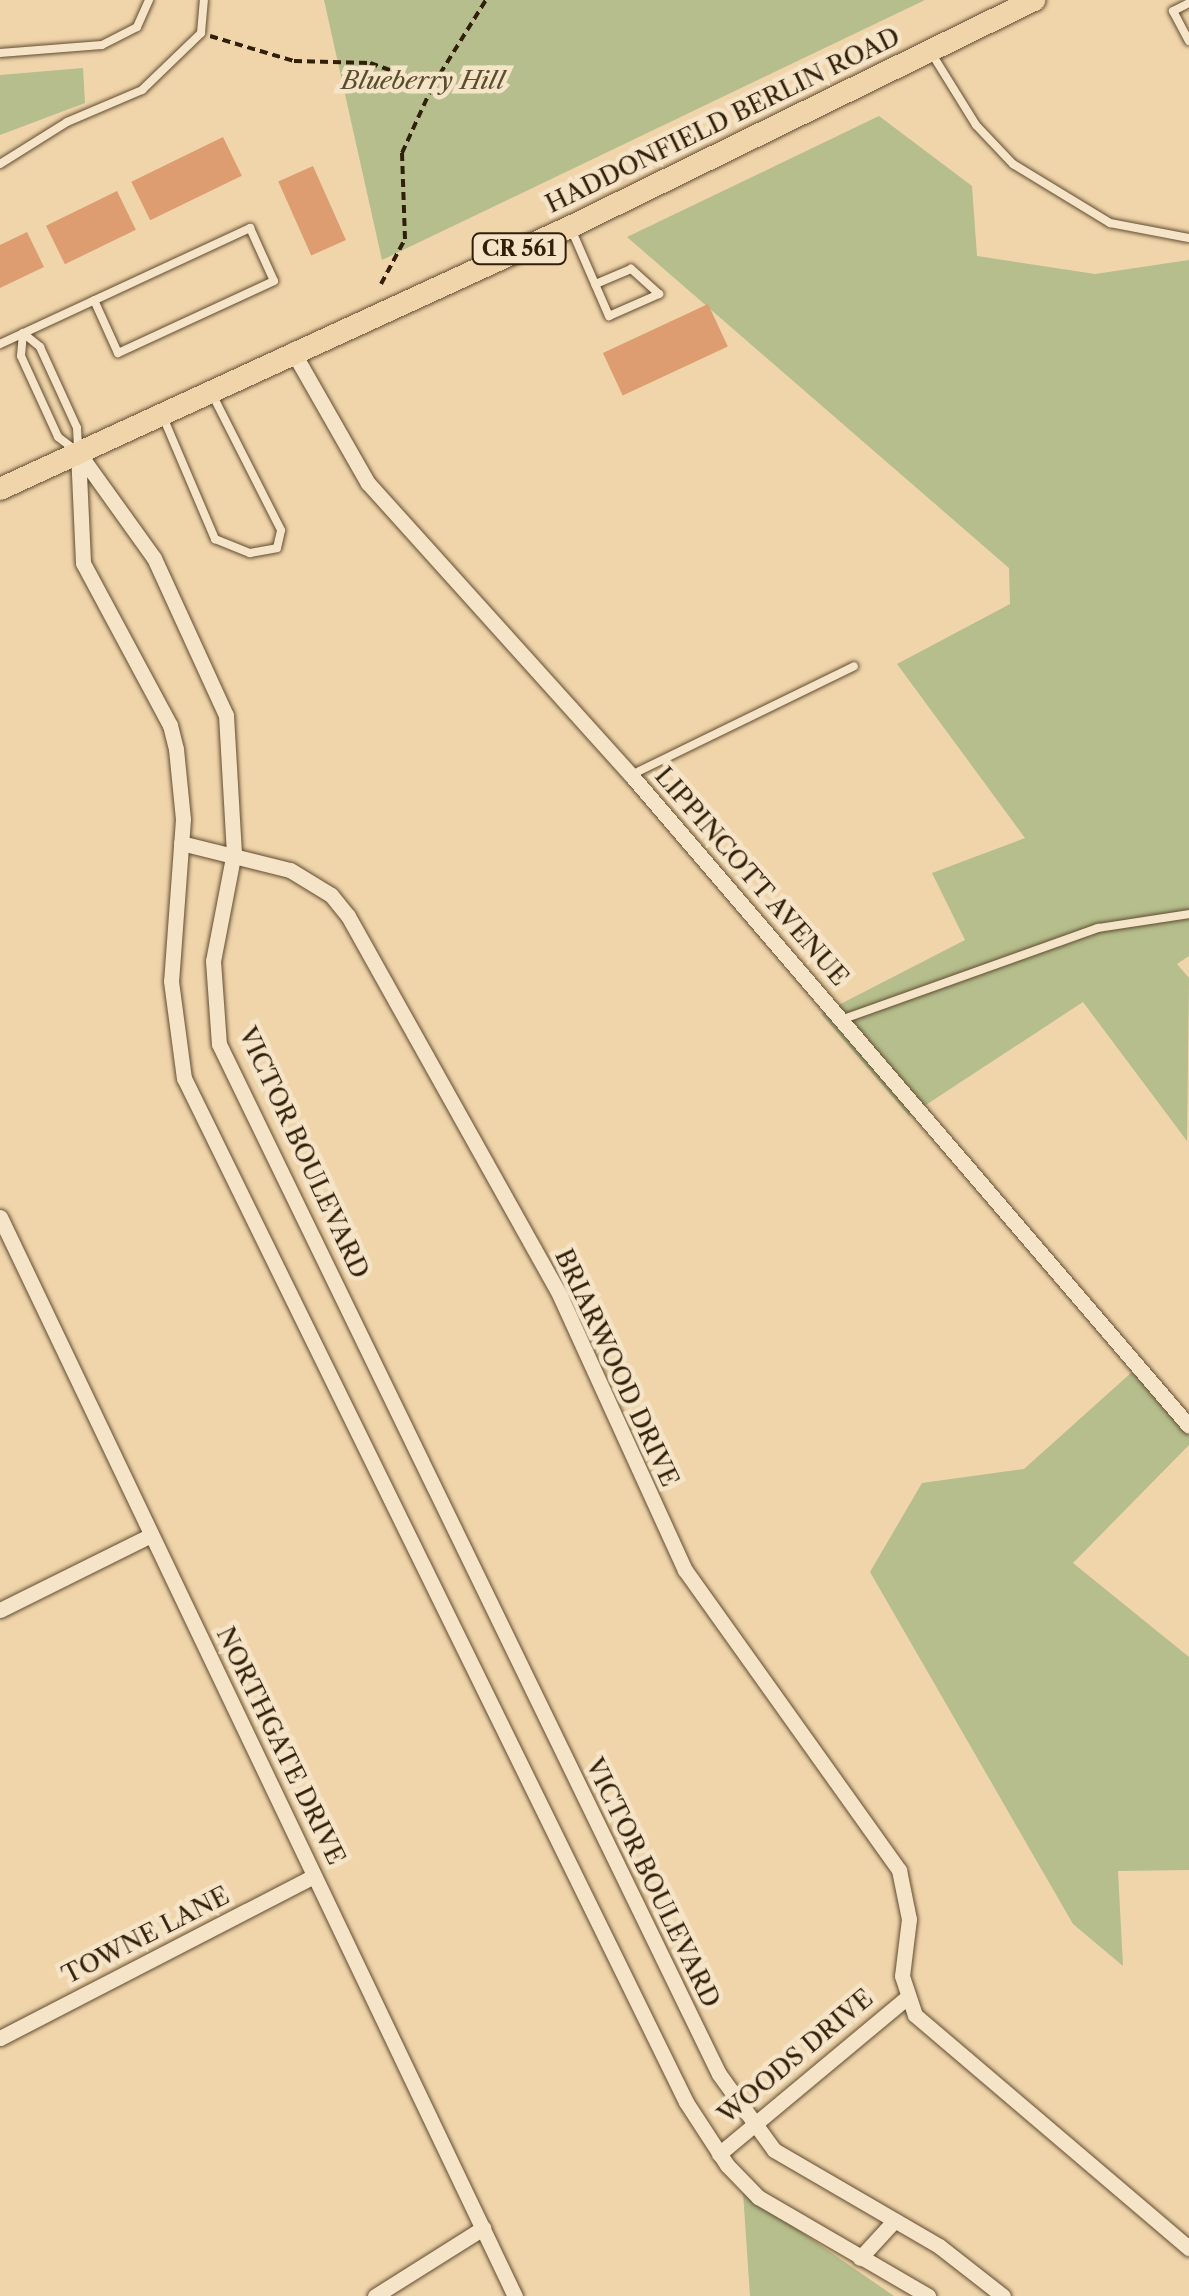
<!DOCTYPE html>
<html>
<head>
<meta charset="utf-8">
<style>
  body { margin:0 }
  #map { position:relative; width:1189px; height:2296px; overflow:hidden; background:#f0d5aa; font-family:"Libre Caslon Text",serif }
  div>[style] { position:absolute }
  .green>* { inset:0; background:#b5be8c }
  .building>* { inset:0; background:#dd9d71; transform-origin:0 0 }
  .path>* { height:4px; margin-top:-2px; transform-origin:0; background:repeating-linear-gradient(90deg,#311f09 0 8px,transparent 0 13px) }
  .roads { filter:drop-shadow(0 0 2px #614c31) drop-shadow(0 0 2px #614c31) }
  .lane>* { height:8px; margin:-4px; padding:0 4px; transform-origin:4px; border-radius:4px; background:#f5e4c8 }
  .street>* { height:15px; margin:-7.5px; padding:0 7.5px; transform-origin:7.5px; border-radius:7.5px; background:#f5e4c8 }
  .primary>* { height:22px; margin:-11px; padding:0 11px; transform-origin:11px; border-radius:11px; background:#f0d5aa }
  span { translate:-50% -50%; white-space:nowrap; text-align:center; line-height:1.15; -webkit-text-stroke:9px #f5e4c8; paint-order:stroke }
  .shield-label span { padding:2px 8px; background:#f5e4c8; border:2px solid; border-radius:8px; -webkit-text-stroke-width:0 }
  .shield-label { font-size:22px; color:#311f09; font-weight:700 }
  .park-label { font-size:25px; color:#594f30; font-style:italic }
  .street-label { font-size:25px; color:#311f09 }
</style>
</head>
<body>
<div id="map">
  <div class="green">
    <i style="clip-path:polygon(324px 0,925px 0,382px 260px)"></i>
    <i style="clip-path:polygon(83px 68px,85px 103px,0 135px,0 75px)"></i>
    <i style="clip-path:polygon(879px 116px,972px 186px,977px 256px,1095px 274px,1189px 260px,1189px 956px,1177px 964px,1189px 978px,1187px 1141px,1083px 1002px,909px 1116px,821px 1014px,965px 940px,932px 873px,1025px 838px,897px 664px,1010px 604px,1009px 568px,627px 237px)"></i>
    <i style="clip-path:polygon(1132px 1372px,1189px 1432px,1189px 1445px,1073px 1563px,1189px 1657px,1189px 1870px,1118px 1871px,1123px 1966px,1073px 1924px,870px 1572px,922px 1483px,1024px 1469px)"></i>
    <i style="clip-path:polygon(743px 2192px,894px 2296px,750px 2296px)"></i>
  </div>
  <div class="building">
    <i style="left:223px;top:137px;width:43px;height:102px;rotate:64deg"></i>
    <i style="left:313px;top:166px;width:81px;height:38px;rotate:66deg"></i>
    <i style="left:117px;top:191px;width:43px;height:79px;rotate:64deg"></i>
    <i style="clip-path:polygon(27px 232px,44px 267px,0 288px,0 245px)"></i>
    <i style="left:708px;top:304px;width:47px;height:116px;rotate:65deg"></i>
  </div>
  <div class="path">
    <i style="left:210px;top:36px;width:88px;rotate:16.6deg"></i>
    <i style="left:294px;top:61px;width:76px;rotate:1.5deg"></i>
    <i style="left:370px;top:63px;width:66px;rotate:19.5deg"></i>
    <i style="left:381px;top:284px;width:51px;rotate:-61.9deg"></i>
    <i style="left:405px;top:239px;width:86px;rotate:-92deg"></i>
    <i style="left:402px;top:153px;width:75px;rotate:-65.5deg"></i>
    <i style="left:433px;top:85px;width:100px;rotate:-58.1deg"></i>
  </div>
  <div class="roads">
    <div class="lane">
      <i style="left:1189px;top:3px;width:18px;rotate:153deg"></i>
      <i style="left:1173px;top:11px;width:34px;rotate:62deg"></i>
      <i style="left:0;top:53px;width:102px;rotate:-4.5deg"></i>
      <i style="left:102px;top:45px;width:39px;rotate:-27deg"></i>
      <i style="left:137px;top:27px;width:30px;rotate:-66deg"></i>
      <i style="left:932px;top:54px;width:84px;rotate:58.2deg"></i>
      <i style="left:976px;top:125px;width:54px;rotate:46.5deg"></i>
      <i style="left:1013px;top:164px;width:114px;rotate:31.3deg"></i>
      <i style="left:1110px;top:223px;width:80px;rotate:10.8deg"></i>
      <i style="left:0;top:164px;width:79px;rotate:-32.1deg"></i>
      <i style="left:67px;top:122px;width:82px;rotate:-23.1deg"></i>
      <i style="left:142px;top:90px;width:82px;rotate:-44deg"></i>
      <i style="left:201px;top:33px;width:33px;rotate:-85deg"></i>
      <i style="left:572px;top:231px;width:93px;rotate:66.5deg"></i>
      <i style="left:609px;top:316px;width:55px;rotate:-23.7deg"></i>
      <i style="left:659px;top:294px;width:38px;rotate:-138deg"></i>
      <i style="left:631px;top:269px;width:39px;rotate:157deg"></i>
      <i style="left:23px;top:333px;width:23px;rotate:95deg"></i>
      <i style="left:21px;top:356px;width:89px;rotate:65.4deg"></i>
      <i style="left:58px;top:437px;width:21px;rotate:37deg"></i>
      <i style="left:23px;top:333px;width:22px;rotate:39deg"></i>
      <i style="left:40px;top:347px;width:89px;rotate:65.4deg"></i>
      <i style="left:77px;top:428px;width:20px;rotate:87deg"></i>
      <i style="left:0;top:344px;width:276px;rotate:-24.9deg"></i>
      <i style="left:250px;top:228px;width:58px;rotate:65.6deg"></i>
      <i style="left:274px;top:281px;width:172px;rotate:155.2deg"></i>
      <i style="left:118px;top:353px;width:58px;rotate:-114.4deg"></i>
      <i style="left:163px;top:417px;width:133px;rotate:66.9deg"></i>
      <i style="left:215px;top:539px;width:38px;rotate:22deg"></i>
      <i style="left:250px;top:553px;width:27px;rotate:-10deg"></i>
      <i style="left:277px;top:548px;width:18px;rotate:-77deg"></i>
      <i style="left:281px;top:530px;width:153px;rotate:-116.9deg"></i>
      <i style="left:631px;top:775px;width:248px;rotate:-26deg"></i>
      <i style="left:841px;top:1020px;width:273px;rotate:-19.7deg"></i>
      <i style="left:1098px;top:928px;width:92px;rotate:-8.7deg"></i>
    </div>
    <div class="street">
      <i style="left:292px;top:350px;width:153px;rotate:60.3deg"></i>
      <i style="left:368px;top:483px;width:393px;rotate:48deg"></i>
      <i style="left:631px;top:775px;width:857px;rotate:49.4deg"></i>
      <i style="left:78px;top:452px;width:130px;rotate:54.4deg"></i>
      <i style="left:154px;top:558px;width:173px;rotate:65.4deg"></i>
      <i style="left:226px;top:715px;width:137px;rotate:86.7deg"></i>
      <i style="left:234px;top:852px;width:111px;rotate:100.9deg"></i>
      <i style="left:213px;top:961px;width:83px;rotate:85.9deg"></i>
      <i style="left:219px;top:1044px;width:1145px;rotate:64.11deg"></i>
      <i style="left:719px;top:2074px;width:94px;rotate:54.1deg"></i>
      <i style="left:774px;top:2150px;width:191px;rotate:30.2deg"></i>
      <i style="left:939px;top:2246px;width:81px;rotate:38deg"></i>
      <i style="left:78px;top:452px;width:111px;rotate:87.4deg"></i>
      <i style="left:83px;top:563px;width:184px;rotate:61.8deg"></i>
      <i style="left:170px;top:725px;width:25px;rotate:76deg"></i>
      <i style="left:176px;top:749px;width:70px;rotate:84.3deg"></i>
      <i style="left:183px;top:819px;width:162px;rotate:94.2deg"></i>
      <i style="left:171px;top:981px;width:98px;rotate:82.4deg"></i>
      <i style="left:184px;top:1078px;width:1140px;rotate:63.88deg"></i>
      <i style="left:686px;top:2102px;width:75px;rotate:56.9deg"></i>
      <i style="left:727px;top:2165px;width:45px;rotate:45.9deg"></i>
      <i style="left:758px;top:2197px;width:197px;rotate:30.2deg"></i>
      <i style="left:181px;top:843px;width:112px;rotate:13.9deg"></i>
      <i style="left:290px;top:870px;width:48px;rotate:31.4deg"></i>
      <i style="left:331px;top:895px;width:27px;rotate:51deg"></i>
      <i style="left:348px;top:916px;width:435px;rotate:60.8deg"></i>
      <i style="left:560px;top:1296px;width:301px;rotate:65.5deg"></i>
      <i style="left:685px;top:1570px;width:369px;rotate:54.5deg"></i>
      <i style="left:899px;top:1870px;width:50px;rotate:78.5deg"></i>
      <i style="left:909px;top:1919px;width:57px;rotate:97deg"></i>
      <i style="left:902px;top:1976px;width:41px;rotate:71.6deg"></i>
      <i style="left:915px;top:2015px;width:360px;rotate:40.4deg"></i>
      <i style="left:0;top:1217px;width:1196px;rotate:64.49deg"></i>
      <i style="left:0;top:1610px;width:169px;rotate:-26.4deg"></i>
      <i style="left:0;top:2038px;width:353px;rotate:-27.3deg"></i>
      <i style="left:719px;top:2154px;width:244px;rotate:-39.8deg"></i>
      <i style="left:860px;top:2258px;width:50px;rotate:-47.4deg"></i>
      <i style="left:375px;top:2296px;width:128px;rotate:-32.2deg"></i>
    </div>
    <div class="primary">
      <i style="left:0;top:489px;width:627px;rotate:-24.69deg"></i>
      <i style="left:570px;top:227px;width:517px;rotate:-26.07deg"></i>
    </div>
  </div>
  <div class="shield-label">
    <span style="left:519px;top:249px">CR 561</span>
  </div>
  <div class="park-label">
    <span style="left:423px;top:81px">Blueberry Hill</span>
  </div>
  <div class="street-label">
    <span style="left:723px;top:121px;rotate:-26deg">HADDONFIELD BERLIN ROAD</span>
    <span style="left:751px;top:877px;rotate:49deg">LIPPINCOTT AVENUE</span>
    <span style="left:303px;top:1153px;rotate:65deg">VICTOR BOULEVARD</span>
    <span style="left:616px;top:1368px;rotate:65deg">BRIARWOOD DRIVE</span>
    <span style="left:280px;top:1746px;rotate:64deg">NORTHGATE DRIVE</span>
    <span style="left:652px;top:1883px;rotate:64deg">VICTOR BOULEVARD</span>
    <span style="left:146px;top:1936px;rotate:-27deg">TOWNE LANE</span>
    <span style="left:796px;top:2057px;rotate:-40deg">WOODS DRIVE</span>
  </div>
</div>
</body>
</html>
